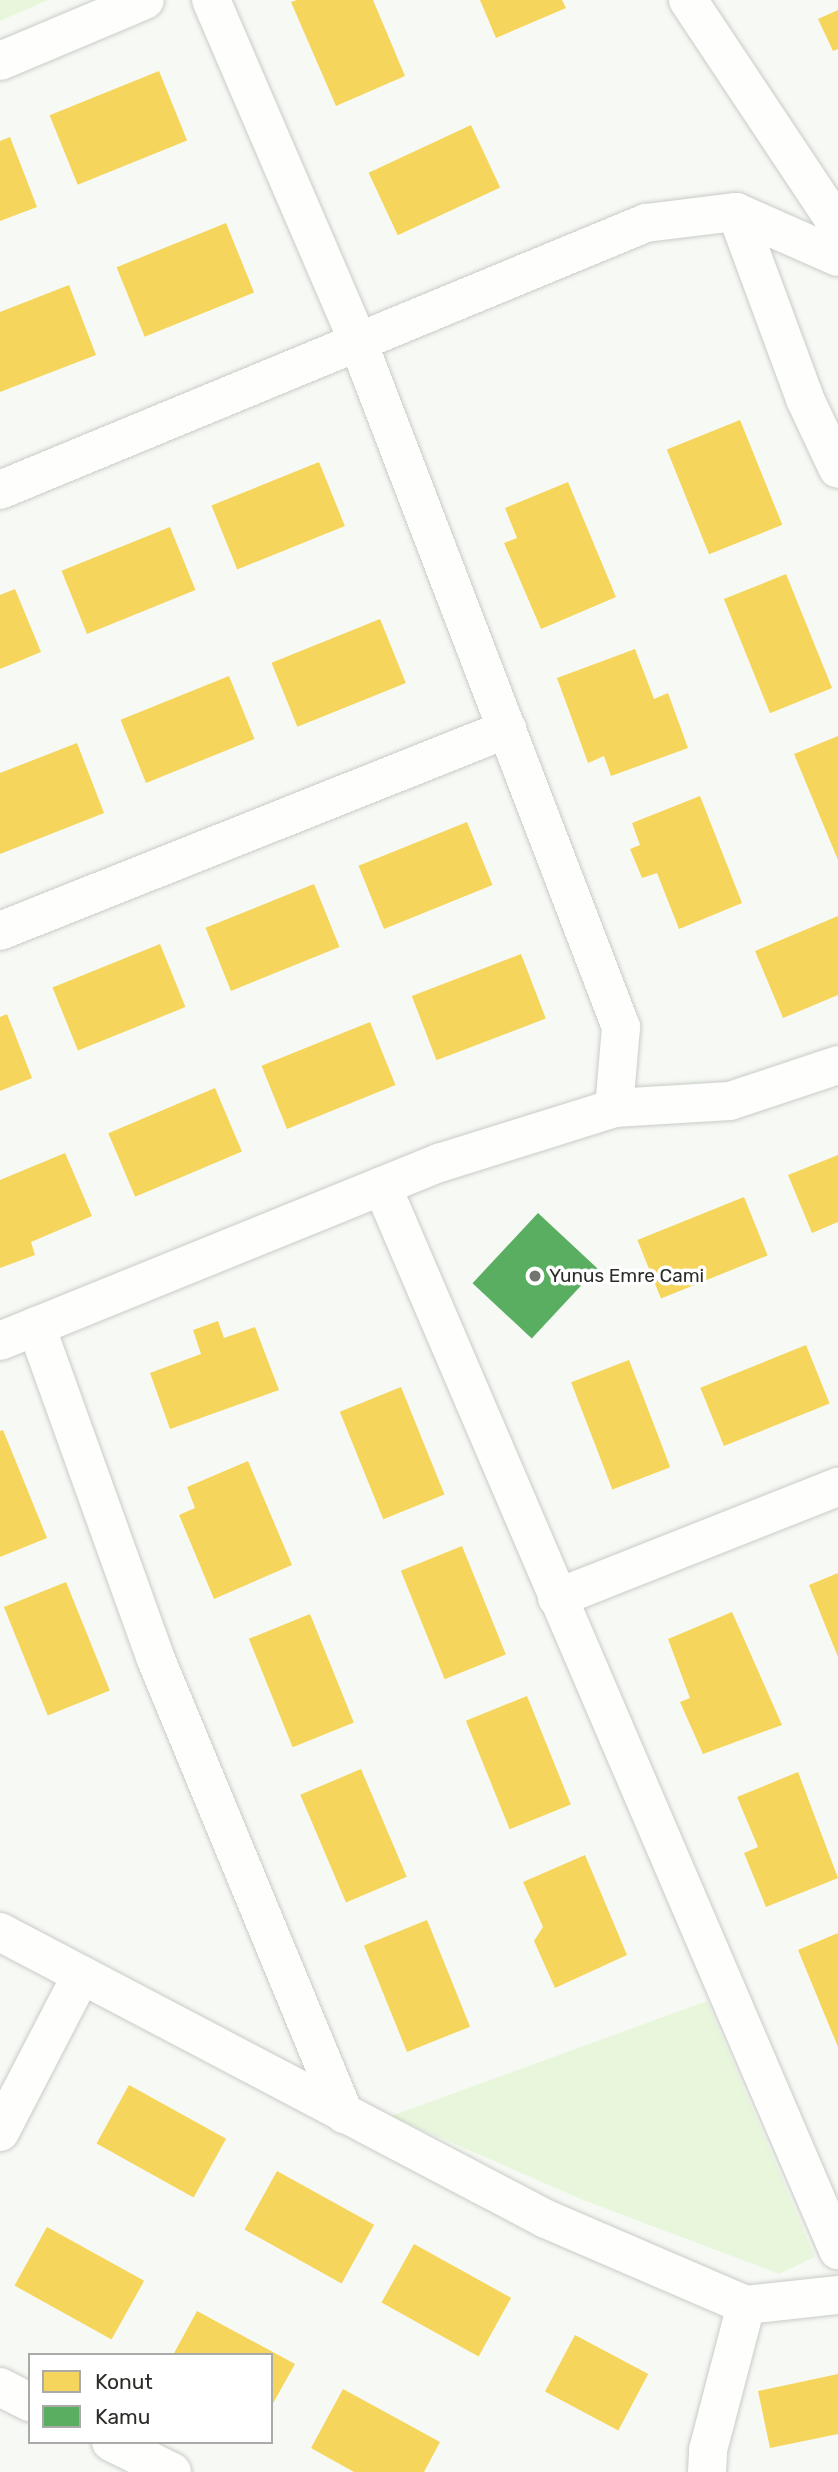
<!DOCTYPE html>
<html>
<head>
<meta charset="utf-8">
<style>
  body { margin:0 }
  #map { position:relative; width:838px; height:2472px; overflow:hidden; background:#f7faf4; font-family:Rubik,sans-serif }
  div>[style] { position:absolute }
  .green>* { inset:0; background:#e8f7dc }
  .homes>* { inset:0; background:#f6d55c; transform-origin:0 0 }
  .public>* { inset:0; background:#5aae61; transform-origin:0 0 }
  .roads { filter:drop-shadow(0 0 2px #c9ccc7) drop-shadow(0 0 2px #c9ccc7) }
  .street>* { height:38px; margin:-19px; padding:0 19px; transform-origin:19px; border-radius:19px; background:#fefefd }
  .secondary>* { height:38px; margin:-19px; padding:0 19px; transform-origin:19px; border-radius:19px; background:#fefefd }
  .dots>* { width:19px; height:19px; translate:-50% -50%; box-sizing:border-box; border:4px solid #fff; border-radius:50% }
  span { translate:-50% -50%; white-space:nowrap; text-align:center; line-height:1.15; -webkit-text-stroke:7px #fff; paint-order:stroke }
  .poi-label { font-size:19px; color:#2a2d28 }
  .left { translate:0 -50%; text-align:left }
  .legend { position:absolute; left:28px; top:2353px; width:245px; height:91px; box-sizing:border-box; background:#fff; border:2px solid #aaaba9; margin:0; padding:9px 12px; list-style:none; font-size:21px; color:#2a2d28 }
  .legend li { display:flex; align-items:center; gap:14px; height:35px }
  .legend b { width:35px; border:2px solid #aaaba9 }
</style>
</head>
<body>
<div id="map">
  <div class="green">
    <i style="clip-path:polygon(0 0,48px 0,0 21px)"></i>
    <i style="clip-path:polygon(707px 2001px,815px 2257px,779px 2274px,583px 2200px,391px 2116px)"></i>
  </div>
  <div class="homes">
    <i style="clip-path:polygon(297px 0,373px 0,405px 76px,336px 106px,291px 2px)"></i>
    <i style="clip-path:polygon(480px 0,562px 0,566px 8px,496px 38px)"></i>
    <i style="clip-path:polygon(838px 10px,838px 49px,833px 51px,818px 19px)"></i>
    <i style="left:159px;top:71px;width:75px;height:118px;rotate:68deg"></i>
    <i style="left:471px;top:125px;width:69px;height:113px;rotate:65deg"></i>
    <i style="clip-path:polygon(10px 137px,37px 207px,0 221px,0 141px)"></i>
    <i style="left:226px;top:223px;width:75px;height:118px;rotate:68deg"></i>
    <i style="clip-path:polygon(69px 285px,96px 355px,0 392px,0 312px)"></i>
    <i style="left:740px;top:420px;width:113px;height:79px;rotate:68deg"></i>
    <i style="left:319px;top:462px;width:69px;height:116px;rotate:68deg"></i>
    <i style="clip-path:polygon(568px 482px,616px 597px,541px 629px,504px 543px,517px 538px,505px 508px)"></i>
    <i style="left:170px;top:527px;width:68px;height:117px;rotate:68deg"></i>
    <i style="left:786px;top:574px;width:123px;height:67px;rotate:68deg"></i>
    <i style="clip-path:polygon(15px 589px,41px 652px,0 669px,0 595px)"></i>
    <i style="left:380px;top:619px;width:69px;height:117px;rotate:68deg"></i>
    <i style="clip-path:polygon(635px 649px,654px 699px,668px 693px,688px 748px,611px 776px,604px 756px,588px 763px,557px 678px)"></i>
    <i style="left:229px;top:676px;width:68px;height:117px;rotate:68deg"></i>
    <i style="clip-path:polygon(838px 736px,838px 860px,794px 754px)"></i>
    <i style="clip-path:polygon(77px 743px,104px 813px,0 854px,0 773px)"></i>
    <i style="clip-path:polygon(700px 796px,742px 903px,679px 929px,657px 873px,642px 878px,630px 849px,640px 845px,632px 823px)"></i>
    <i style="left:467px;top:822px;width:68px;height:117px;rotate:68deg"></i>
    <i style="left:314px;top:884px;width:68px;height:117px;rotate:68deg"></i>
    <i style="clip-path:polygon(838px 916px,838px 995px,783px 1018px,755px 951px)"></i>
    <i style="left:160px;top:944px;width:68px;height:116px;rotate:68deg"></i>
    <i style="left:521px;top:954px;width:69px;height:117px;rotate:69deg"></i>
    <i style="clip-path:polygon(7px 1014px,32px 1078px,0 1091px,0 1017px)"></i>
    <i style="left:370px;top:1022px;width:68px;height:117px;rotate:68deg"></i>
    <i style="left:215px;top:1088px;width:69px;height:116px;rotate:67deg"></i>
    <i style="clip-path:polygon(65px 1153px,92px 1216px,31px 1242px,35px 1255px,0 1268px,0 1180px)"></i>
    <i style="clip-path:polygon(838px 1155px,838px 1222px,812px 1233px,788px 1175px)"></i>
    <i style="left:744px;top:1197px;width:63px;height:115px;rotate:68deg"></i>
    <i style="clip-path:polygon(218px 1321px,224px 1338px,255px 1327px,279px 1390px,170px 1429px,150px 1373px,201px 1354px,193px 1330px)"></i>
    <i style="left:806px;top:1345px;width:63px;height:114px;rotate:68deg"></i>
    <i style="left:629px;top:1360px;width:115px;height:62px;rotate:69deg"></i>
    <i style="left:401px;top:1387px;width:116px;height:66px;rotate:68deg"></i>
    <i style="clip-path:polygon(3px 1430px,47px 1538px,0 1557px,0 1431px)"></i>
    <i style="clip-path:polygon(248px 1461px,292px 1565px,214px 1599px,179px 1515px,195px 1508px,187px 1487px)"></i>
    <i style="left:462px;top:1546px;width:117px;height:66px;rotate:68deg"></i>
    <i style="clip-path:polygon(838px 1573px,838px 1657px,809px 1585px)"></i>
    <i style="left:66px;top:1582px;width:117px;height:67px;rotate:68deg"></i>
    <i style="clip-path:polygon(732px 1612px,782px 1725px,703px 1754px,680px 1702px,690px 1698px,668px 1639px)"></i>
    <i style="left:310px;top:1614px;width:117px;height:66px;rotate:68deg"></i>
    <i style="left:527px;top:1696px;width:117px;height:66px;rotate:68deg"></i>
    <i style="left:361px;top:1769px;width:117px;height:66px;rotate:67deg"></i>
    <i style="clip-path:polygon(798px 1772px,838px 1878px,766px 1907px,744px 1853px,758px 1847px,737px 1797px)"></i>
    <i style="clip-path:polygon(585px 1855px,627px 1955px,555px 1988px,534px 1941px,543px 1927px,523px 1882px)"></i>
    <i style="left:427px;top:1920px;width:115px;height:68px;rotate:68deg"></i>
    <i style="clip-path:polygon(838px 1933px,838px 2047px,798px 1950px)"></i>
    <i style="left:129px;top:2085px;width:111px;height:67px;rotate:29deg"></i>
    <i style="left:277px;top:2171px;width:111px;height:67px;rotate:29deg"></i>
    <i style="left:47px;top:2227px;width:111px;height:67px;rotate:29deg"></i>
    <i style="left:414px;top:2244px;width:111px;height:67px;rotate:29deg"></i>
    <i style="clip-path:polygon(197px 2311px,295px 2364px,271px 2407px,271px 2355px,173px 2355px)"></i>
    <i style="left:575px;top:2335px;width:83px;height:64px;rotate:28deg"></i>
    <i style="clip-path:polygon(838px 2374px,838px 2434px,770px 2448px,758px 2391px)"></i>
    <i style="clip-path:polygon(343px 2389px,440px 2442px,424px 2472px,354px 2472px,311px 2448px)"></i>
  </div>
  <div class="public">
    <i style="left:538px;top:1213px;width:81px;height:96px;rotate:43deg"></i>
  </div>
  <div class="roads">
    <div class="street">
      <i style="left:211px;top:0;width:372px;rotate:66.7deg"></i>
      <i style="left:358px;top:342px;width:734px;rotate:69deg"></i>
      <i style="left:621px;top:1027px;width:81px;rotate:94.9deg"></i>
      <i style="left:0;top:61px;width:157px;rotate:-22.8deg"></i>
      <i style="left:736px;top:212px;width:199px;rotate:69.7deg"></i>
      <i style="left:805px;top:399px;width:77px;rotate:64.8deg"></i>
      <i style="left:0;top:931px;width:546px;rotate:-21.72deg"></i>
      <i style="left:382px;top:1186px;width:1158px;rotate:66.8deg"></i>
      <i style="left:36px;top:1326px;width:352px;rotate:70.2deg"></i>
      <i style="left:155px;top:1657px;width:495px;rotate:67.5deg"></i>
      <i style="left:0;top:1341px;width:474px;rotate:-22.1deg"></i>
      <i style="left:439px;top:1163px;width:183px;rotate:-17.4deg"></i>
      <i style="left:614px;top:1108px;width:116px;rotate:-3.5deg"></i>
      <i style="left:730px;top:1101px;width:114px;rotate:-18.4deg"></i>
      <i style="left:557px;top:1598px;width:302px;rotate:-21.6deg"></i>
      <i style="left:0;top:1932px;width:617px;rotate:27.73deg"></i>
      <i style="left:546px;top:2219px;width:218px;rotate:23.3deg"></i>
      <i style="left:746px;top:2305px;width:93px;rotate:-6.2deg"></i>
      <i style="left:0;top:2132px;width:176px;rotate:-62.6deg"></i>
      <i style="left:0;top:2387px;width:34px;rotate:27deg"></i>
      <i style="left:111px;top:2442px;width:68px;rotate:26.2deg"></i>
      <i style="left:707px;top:2472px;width:22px;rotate:-87deg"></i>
      <i style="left:708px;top:2450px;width:150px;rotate:-75.3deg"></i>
    </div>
    <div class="secondary">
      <i style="left:688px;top:0;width:271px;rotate:56.4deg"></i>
      <i style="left:0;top:490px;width:699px;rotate:-22.46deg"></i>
      <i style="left:646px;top:223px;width:91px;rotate:-7deg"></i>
      <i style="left:736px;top:212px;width:111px;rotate:23.8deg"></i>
    </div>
  </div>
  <div class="dots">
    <i style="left:535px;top:1276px;background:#72756f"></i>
  </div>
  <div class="poi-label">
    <span class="left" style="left:549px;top:1276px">Yunus Emre Cami</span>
  </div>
  <ul class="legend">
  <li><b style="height:19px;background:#f6d55c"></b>Konut</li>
  <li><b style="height:19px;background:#5aae61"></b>Kamu</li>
  </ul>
</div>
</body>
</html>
